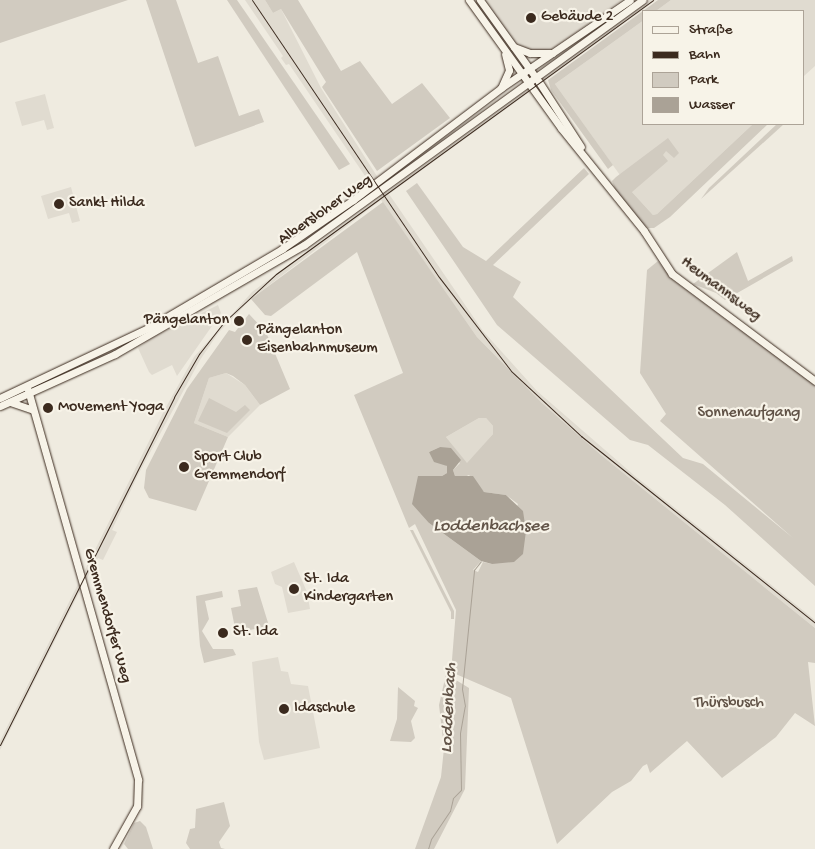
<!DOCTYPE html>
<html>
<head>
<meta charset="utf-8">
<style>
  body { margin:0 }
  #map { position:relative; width:815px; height:849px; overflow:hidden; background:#efebe0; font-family:"Gochi Hand",sans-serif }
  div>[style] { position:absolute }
  .built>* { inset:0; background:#e0dbd0 }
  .green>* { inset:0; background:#d1cbc0 }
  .water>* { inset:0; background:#aaa296 }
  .stream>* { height:1px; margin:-0.5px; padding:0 0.5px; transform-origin:0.5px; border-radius:0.5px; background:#aaa296 }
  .roads { filter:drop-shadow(0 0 1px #3b2a1e) drop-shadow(0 0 1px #3b2a1e) }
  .secondary>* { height:7px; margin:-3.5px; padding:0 3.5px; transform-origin:3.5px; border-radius:3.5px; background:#f7f3e8 }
  .rail>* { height:1px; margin:-0.5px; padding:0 0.5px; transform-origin:0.5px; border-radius:0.5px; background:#3b2a1e }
  .dots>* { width:14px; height:14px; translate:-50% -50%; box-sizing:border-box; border:2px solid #f7f3e8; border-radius:50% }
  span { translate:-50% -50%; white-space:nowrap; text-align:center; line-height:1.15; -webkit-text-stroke:4.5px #f7f3e8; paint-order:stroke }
  .poi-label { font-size:16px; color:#3b2a1e }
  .left { translate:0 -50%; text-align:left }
  .right { translate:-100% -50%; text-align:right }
  .street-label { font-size:16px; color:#3b2a1e }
  .park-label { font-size:16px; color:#605246 }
  .water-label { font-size:18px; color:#625448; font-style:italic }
  .legend { position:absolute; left:642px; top:10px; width:162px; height:115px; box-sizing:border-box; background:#f7f3e8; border:1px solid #aca397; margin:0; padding:6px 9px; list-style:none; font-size:15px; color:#3b2a1e }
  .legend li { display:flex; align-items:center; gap:10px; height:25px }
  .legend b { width:25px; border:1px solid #aca397 }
</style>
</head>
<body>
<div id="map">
  <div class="built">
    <i style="clip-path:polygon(245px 0,265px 0,273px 13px,281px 9px,321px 88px,387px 192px,650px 0,656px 0,389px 194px,483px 331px,537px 391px,635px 476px,815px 620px,815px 628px,601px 455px,542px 403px,477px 337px,381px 200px,251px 299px,219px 332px,200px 360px,139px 473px,112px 530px,117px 532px,103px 560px,98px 558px,79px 593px,0 750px,0 741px,165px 409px,194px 357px,252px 292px,380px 198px,289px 64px,286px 65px,281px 58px,283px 56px)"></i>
    <i style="clip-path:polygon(482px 0,622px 0,552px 49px,540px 51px,527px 50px,511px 39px)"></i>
    <i style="clip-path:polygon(671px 0,815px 0,815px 66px,804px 76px,804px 11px,656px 11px)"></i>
    <i style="clip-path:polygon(644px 20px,644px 124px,753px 124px,657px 214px,653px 215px,632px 192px,555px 84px)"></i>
    <i style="clip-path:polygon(45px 94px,54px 128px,47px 130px,44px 120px,22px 126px,15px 102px)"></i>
    <i style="clip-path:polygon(71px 187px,80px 221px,72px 223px,69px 213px,48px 219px,41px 196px)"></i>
    <i style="clip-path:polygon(218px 305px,221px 313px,177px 376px,172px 365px,152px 375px,149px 372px,138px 348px,153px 337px)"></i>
    <i style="clip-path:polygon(226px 373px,245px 385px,260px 405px,228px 437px,194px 423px,209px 378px)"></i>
    <i style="clip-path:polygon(479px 418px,486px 418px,493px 426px,493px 434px,467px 464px,446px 437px)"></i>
    <i style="clip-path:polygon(294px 562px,307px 592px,310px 609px,288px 613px,282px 587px,275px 584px,271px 572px)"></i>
    <i style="clip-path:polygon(278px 657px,281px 671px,288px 672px,291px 684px,308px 686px,320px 748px,264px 760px,259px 742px,252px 662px)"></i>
  </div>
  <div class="green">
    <i style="clip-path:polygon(0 0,128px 0,0 43px)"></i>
    <i style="clip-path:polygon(146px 0,176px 0,198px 63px,218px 56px,239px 116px,259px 109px,264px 122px,195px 147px)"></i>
    <i style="clip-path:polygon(227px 0,237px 0,350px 164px,339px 170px)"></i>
    <i style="clip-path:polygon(265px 0,298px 0,341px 71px,360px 61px,392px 104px,422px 83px,450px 118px,377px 171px,322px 87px,326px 82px,281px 9px,273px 13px)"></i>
    <i style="clip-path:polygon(658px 0,671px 0,656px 11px,644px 11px,644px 20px,555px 84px,613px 165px,608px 169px,551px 90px,548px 80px)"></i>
    <i style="clip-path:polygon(753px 124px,768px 124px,670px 217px,654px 228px,648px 228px,641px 222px,616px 191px,612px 181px,616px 177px,668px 138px,679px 153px,674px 158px,666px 151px,663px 155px,668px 161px,632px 192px,653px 215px,657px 214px)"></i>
    <i style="clip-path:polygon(777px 124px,784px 124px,701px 199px,709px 188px)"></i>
    <i style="clip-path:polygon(584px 168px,589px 174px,493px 265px,521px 282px,513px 297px,683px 458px,703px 464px,793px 538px,660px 421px,666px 414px,640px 373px,647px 270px,658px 261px,673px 280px,815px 385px,815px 586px,725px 505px,648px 445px,630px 440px,497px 325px,406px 191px,417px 183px,463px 247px,486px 261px)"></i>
    <i style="clip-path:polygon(evenodd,383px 202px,477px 337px,542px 403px,601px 455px,815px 628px,815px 663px,808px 662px,815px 726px,795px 713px,776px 737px,722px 778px,687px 741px,650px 773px,647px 764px,643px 766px,631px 781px,612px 792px,557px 844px,511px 698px,451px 672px,456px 610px,415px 524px,409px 528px,354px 395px,403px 373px,357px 252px,271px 316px,265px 315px,251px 299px,383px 202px,479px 418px,486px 418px,493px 426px,493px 434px,467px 463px,446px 437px,479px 418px,383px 202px,440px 447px,460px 463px,453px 470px,455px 476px,462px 478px,469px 475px,484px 492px,506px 495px,518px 504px,492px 564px,483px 562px,478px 572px,473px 570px,481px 561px,429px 523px,418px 476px,442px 476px,447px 473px,447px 466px,429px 452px,440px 447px)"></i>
    <i style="clip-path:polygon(737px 252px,748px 281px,792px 256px,793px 261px,725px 300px,716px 293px,693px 284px)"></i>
    <i style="clip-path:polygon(249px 314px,266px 332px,290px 389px,260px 405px,245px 385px,233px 376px,226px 373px,209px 378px,194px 423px,228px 437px,196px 511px,149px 498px,144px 488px,146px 470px,187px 389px,229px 330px,235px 332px)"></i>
    <i style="clip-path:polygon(209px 398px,236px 412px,245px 405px,250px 410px,227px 433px,198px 421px)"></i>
    <i style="clip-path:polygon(410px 530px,413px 530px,454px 611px,454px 619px,451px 619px,451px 612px)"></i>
    <i style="clip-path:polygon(257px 587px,269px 626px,236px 633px,231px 608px,241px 606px,238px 590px)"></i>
    <i style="clip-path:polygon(222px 591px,223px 597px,205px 601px,209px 619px,202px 631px,213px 649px,233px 649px,236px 655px,204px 663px,200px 646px,196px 596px)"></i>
    <i style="clip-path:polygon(446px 674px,469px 688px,465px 789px,434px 849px,415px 849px,441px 777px,444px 748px,439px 705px)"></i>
    <i style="clip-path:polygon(398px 687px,415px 701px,414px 706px,418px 708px,411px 721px,415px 738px,411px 742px,390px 741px,397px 719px)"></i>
    <i style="clip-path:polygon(224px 802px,230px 826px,219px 842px,221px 848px,225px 849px,190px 849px,186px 843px,190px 829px,195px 828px,196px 809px)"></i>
    <i style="clip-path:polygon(140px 821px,146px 827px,153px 849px,128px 849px,124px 844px,134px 823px)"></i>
  </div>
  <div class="water">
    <i style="clip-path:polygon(440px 447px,451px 448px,461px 460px,453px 470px,455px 476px,473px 476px,484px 492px,506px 495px,523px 511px,526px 531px,523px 554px,514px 562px,492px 564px,481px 561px,429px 523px,412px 504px,418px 476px,442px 476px,447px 473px,447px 466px,434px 462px,429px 452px)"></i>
  </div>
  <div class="stream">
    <i style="left:428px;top:849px;width:10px;rotate:-73deg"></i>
    <i style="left:431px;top:839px;width:34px;rotate:-56deg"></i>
    <i style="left:450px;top:811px;width:13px;rotate:-77deg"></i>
    <i style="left:453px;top:798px;width:11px;rotate:-45deg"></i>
    <i style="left:461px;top:790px;width:57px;rotate:-91deg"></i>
    <i style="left:460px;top:733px;width:27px;rotate:-80deg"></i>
    <i style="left:465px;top:706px;width:17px;rotate:-100deg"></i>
    <i style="left:462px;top:689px;width:120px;rotate:-84.2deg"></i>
    <i style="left:474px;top:570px;width:11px;rotate:-52deg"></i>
  </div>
  <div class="roads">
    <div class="secondary">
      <i style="left:469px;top:0;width:158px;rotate:54.3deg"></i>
      <i style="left:561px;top:128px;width:132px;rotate:51.1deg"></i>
      <i style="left:644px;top:231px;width:51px;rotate:56.9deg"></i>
      <i style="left:672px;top:274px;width:179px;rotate:36.8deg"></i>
      <i style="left:480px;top:0;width:101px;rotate:54.3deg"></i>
      <i style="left:539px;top:82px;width:77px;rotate:57.1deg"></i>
      <i style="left:514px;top:47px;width:17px;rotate:21deg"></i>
      <i style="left:530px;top:53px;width:22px"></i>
      <i style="left:502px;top:86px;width:17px;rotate:-66deg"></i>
      <i style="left:509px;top:70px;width:16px;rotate:-104deg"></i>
      <i style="left:28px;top:390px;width:405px;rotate:74.2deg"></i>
      <i style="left:138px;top:780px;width:26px;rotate:92deg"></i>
      <i style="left:137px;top:806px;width:49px;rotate:119.2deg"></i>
      <i style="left:0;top:398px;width:164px;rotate:-25.3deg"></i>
      <i style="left:148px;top:328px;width:156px;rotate:-30.5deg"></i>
      <i style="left:282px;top:249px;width:86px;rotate:-34.6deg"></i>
      <i style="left:353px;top:200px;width:186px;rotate:-37.1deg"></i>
      <i style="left:501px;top:88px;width:156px;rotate:-34.3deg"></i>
      <i style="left:10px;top:402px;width:24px;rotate:19deg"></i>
      <i style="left:0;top:406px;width:126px;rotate:-24.3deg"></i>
      <i style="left:115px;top:354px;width:218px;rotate:-30deg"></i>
      <i style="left:304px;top:245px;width:418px;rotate:-35.9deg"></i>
    </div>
  </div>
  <div class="rail">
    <i style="left:252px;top:0;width:334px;rotate:56deg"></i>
    <i style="left:439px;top:277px;width:118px;rotate:52.5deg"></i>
    <i style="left:511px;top:371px;width:96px;rotate:42.9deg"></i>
    <i style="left:581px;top:436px;width:300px;rotate:38.6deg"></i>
    <i style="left:0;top:745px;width:389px;rotate:-63.4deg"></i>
    <i style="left:174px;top:397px;width:50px;rotate:-59.8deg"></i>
    <i style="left:199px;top:354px;width:39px;rotate:-52deg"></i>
    <i style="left:223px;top:323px;width:72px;rotate:-42.8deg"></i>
    <i style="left:276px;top:274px;width:466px;rotate:-36deg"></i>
  </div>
  <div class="dots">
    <i style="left:531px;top:18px;background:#3b2a1e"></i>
    <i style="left:59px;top:204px;background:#3b2a1e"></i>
    <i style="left:239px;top:321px;background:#3b2a1e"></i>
    <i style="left:247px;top:340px;background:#3b2a1e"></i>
    <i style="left:48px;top:408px;background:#3b2a1e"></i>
    <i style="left:184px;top:467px;background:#3b2a1e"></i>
    <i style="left:294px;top:589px;background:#3b2a1e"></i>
    <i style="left:223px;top:633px;background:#3b2a1e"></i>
    <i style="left:284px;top:709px;background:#3b2a1e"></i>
  </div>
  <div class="poi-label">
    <span class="left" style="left:541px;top:18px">Gebäude 2</span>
    <span class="left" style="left:69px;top:204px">Sankt Hilda</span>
    <span class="right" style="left:229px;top:321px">Pängelanton</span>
    <span class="left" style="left:257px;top:340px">Pängelanton<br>Eisenbahnmuseum</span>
    <span class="left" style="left:58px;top:408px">Movement Yoga</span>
    <span class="left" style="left:194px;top:467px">Sport Club<br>Gremmendorf</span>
    <span class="left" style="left:304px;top:589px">St. Ida<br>Kindergarten</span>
    <span class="left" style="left:233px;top:633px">St. Ida</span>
    <span class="left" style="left:294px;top:709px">Idaschule</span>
  </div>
  <div class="street-label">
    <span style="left:326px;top:211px;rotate:-35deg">Albersloher Weg</span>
    <span style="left:720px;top:290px;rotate:37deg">Heumannsweg</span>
    <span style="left:106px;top:616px;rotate:74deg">Gremmendorfer Weg</span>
  </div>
  <div class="park-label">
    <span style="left:749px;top:414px">Sonnenaufgang</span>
    <span style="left:729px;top:704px">Thürsbusch</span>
  </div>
  <div class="water-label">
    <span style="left:491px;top:527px">Loddenbachsee</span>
    <span style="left:450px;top:708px;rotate:-87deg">Loddenbach</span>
  </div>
  <ul class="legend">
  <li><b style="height:6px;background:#f7f3e8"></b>Straße</li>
  <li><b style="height:6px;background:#3b2a1e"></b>Bahn</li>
  <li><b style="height:14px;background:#d1cbc0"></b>Park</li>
  <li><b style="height:14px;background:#aaa296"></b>Wasser</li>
  </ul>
</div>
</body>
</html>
